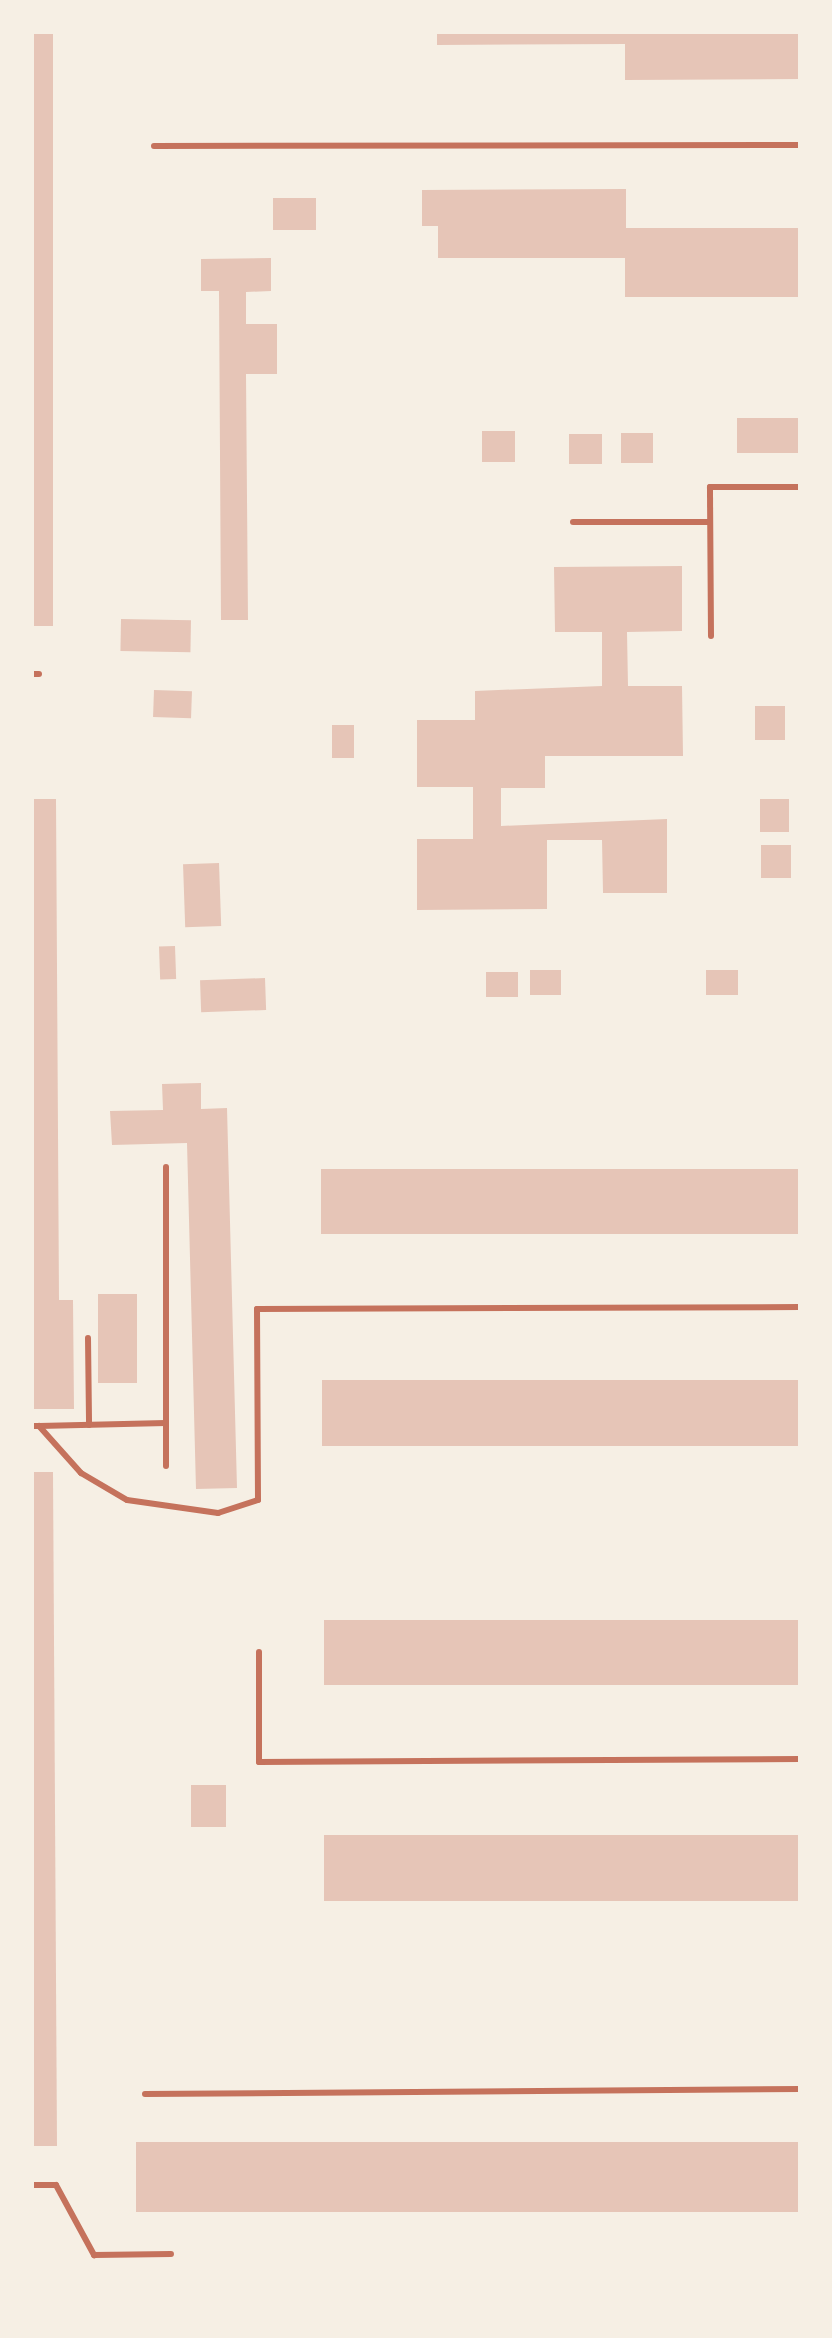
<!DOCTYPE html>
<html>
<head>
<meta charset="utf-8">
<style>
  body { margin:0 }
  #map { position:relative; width:832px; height:2338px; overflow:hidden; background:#f6efe4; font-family:"Sofia Sans Condensed",sans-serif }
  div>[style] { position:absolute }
  .building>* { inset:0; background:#e6c5b7; transform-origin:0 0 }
  .service>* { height:6px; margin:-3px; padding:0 3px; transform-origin:3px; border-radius:3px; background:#c5725c }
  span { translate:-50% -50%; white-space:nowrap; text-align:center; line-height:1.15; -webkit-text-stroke:6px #f6efe4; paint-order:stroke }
  .frame { position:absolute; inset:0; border:34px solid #f6efe4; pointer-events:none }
</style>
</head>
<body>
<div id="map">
  <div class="building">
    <i style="left:32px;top:32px;width:21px;height:594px"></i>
    <i style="clip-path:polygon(437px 32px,800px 32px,800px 79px,625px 80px,625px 44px,437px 45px)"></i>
    <i style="clip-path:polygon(626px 189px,626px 228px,800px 228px,800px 297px,625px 297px,625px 258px,438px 258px,438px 226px,422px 226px,422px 190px)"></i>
    <i style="left:273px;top:198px;width:43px;height:32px"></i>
    <i style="clip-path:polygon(271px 258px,271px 291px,246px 292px,246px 324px,277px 324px,277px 374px,246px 374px,248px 620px,221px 620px,219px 291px,201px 291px,201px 259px)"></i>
    <i style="left:737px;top:418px;width:63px;height:35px"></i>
    <i style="left:482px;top:431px;width:33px;height:31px"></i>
    <i style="left:621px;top:433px;width:32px;height:30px"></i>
    <i style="left:569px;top:434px;width:33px;height:30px"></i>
    <i style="clip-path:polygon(682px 566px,682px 631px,627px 632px,628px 686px,682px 686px,683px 756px,545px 756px,545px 788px,501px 788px,501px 826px,667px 819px,667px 893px,603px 893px,602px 840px,547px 840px,547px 909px,417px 910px,417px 839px,473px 839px,473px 787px,417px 787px,417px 720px,475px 720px,475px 691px,602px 686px,602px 632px,555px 632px,554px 567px)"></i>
    <i style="left:121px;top:619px;width:70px;height:32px;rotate:1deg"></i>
    <i style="left:154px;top:690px;width:38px;height:27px;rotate:2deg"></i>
    <i style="left:785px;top:706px;width:34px;height:30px;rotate:90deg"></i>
    <i style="left:354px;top:725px;width:33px;height:22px;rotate:90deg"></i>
    <i style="clip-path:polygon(32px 799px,56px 799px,59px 1300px,73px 1300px,74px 1409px,32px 1409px)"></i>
    <i style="left:760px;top:799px;width:29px;height:33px"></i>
    <i style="left:761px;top:845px;width:30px;height:33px"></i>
    <i style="left:219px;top:863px;width:63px;height:36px;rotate:88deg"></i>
    <i style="left:175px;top:946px;width:33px;height:16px;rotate:88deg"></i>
    <i style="left:561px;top:970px;width:25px;height:31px;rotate:90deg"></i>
    <i style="left:706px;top:970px;width:32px;height:25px"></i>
    <i style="left:486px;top:972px;width:32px;height:25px"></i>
    <i style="left:265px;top:978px;width:32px;height:65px;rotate:88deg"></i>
    <i style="clip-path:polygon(201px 1083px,201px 1109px,227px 1108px,237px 1488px,196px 1489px,187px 1143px,112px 1145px,110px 1111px,163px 1110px,162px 1084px)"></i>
    <i style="left:800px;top:1169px;width:65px;height:479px;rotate:90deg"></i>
    <i style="left:98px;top:1294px;width:39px;height:89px"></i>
    <i style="left:800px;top:1380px;width:66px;height:478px;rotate:90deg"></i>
    <i style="clip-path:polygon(32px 1472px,53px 1472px,57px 2146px,32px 2146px)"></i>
    <i style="left:800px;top:1620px;width:65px;height:476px;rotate:90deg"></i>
    <i style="left:191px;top:1785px;width:35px;height:42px"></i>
    <i style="left:800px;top:1835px;width:66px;height:476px;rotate:90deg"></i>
    <i style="left:800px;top:2142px;width:70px;height:664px;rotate:90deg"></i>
  </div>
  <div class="service">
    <i style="left:154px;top:146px;width:646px;rotate:-0.09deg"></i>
    <i style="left:573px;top:522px;width:137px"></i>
    <i style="left:711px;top:636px;width:149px;rotate:-90.4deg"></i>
    <i style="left:710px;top:487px;width:90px"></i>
    <i style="left:32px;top:674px;width:7px"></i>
    <i style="left:88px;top:1338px;width:87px;rotate:89.3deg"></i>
    <i style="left:32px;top:1426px;width:7px"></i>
    <i style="left:39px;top:1426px;width:63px;rotate:48.2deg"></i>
    <i style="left:81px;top:1473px;width:53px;rotate:30.4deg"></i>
    <i style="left:127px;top:1500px;width:92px;rotate:8.1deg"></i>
    <i style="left:218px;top:1513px;width:42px;rotate:-18deg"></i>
    <i style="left:258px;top:1500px;width:191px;rotate:-90.3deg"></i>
    <i style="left:257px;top:1309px;width:543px;rotate:-0.21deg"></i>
    <i style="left:39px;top:1426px;width:127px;rotate:-1.4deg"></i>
    <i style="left:166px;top:1466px;width:299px;rotate:-90deg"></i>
    <i style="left:259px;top:1652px;width:110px;rotate:90deg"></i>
    <i style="left:259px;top:1762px;width:541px;rotate:-0.32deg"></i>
    <i style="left:145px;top:2094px;width:655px;rotate:-0.44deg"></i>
    <i style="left:32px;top:2185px;width:24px"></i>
    <i style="left:56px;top:2185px;width:80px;rotate:61.5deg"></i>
    <i style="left:94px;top:2255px;width:77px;rotate:-0.7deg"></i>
  </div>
  <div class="frame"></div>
</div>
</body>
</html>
